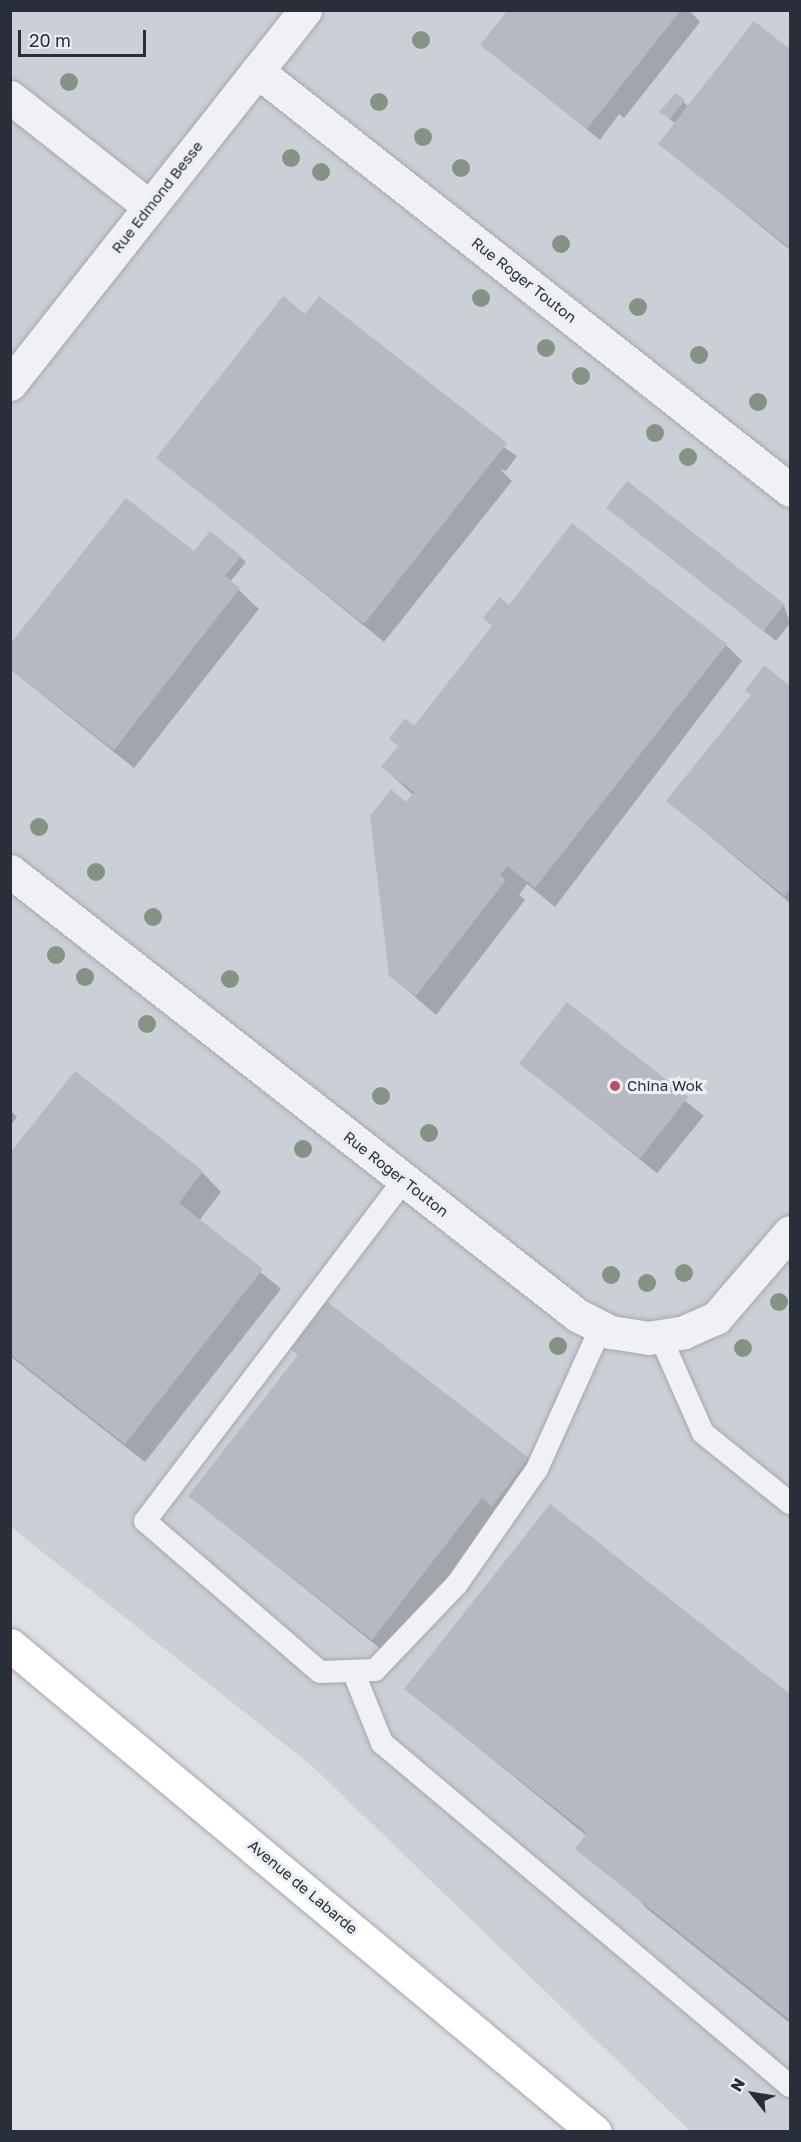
<!DOCTYPE html>
<html>
<head>
<meta charset="utf-8">
<style>
  body { margin:0 }
  #map { position:relative; width:801px; height:2142px; overflow:hidden; background:#dde0e5; font-family:"Golos Text",sans-serif }
  div>[style] { position:absolute }
  .built>* { inset:0; background:#cbcfd6 }
  .shadow>* { inset:0; background:#0003; transform-origin:0 0 }
  .building>* { inset:0; background:#b5b9c1; transform-origin:0 0 }
  .roads { filter:drop-shadow(0 0 2px #a3a7ae) drop-shadow(0 0 2px #a3a7ae) }
  .lane>* { height:22px; margin:-11px; padding:0 11px; transform-origin:11px; border-radius:11px; background:#eff1f4 }
  .street>* { height:33px; margin:-16.5px; padding:0 16.5px; transform-origin:16.5px; border-radius:16.5px; background:#eff1f4 }
  .secondary>* { height:33px; margin:-16.5px; padding:0 16.5px; transform-origin:16.5px; border-radius:16.5px; background:#fff }
  .trees>* { width:18px; height:18px; margin:-9px; border-radius:50%; background:#859385 }
  .dots>* { width:16px; height:16px; translate:-50% -50%; box-sizing:border-box; border:3px solid #eceff3; border-radius:50% }
  span { translate:-50% -50%; white-space:nowrap; text-align:center; line-height:1.15; -webkit-text-stroke:6px #eceff3; paint-order:stroke }
  .street-label { font-size:15px; color:#282f3a }
  .poi-label { font-size:15px; color:#282f3a }
  .left { translate:0 -50%; text-align:left }
  .frame { position:absolute; inset:0; border:12px solid #282f3a; pointer-events:none }
  .north { position:absolute; left:723px; top:2064px; width:60px; height:60px; -webkit-text-stroke:4px #eceff3; paint-order:stroke; rotate:301deg; font-size:16px; font-weight:700; line-height:24px; text-align:center; color:#282f3a }
  .north::after { content:''; display:block; margin:auto; width:21px; height:27px; background:#282f3a; clip-path:polygon(50% 0,100% 100%,50% 72%,0 100%) }
  .scale { position:absolute; left:18px; top:30px; width:128px; height:27px; box-sizing:border-box; border:3px solid #282f3a; border-top:0; padding-left:8px; font-size:18px; line-height:21px; white-space:nowrap; color:#282f3a; -webkit-text-stroke:4px #eceff3; paint-order:stroke }
</style>
</head>
<body>
<div id="map">
  <div class="built">
    <i style="clip-path:polygon(10px 11px,790px 11px,790px 2131px,690px 2131px,311px 1765px,11px 1527px)"></i>
  </div>
  <div class="shadow">
    <i style="clip-path:polygon(510px 10px,689px 10px,700px 22px,624px 118px,619px 114px,600px 140px,482px 45px)"></i>
    <i style="clip-path:polygon(755px 23px,790px 51px,790px 250px,660px 144px,676px 124px,667px 117px,676px 95px,689px 107px)"></i>
    <i style="clip-path:polygon(305px 316px,517px 456px,506px 471px,500px 469px,512px 481px,384px 642px,158px 458px)"></i>
    <i style="clip-path:polygon(608px 507px,784px 605px,790px 623px,776px 641px)"></i>
    <i style="clip-path:polygon(240px 557px,246px 562px,230px 582px,259px 609px,134px 768px,10px 669px,200px 558px)"></i>
    <i style="clip-path:polygon(509px 607px,726px 645px,742px 661px,555px 907px,527px 884px,519px 895px,525px 900px,436px 1015px,390px 975px,407px 804px,413px 795px,383px 767px)"></i>
    <i style="clip-path:polygon(765px 668px,790px 688px,790px 903px,668px 801px,752px 696px)"></i>
    <i style="left:567px;top:1005px;width:176px;height:74px;rotate:39deg"></i>
    <i style="clip-path:polygon(10px 1110px,17px 1117px,10px 1126px)"></i>
    <i style="clip-path:polygon(10px 1156px,202px 1172px,221px 1192px,199px 1221px,281px 1289px,145px 1462px,10px 1356px)"></i>
    <i style="clip-path:polygon(518px 1452px,534px 1465px,392px 1658px,189px 1496px)"></i>
    <i style="clip-path:polygon(550px 1506px,790px 1695px,790px 2023px,646px 1908px,587px 1836px,406px 1689px)"></i>
  </div>
  <div class="building">
    <i style="clip-path:polygon(508px 10px,681px 10px,587px 129px,480px 45px)"></i>
    <i style="clip-path:polygon(754px 21px,790px 49px,790px 248px,658px 144px)"></i>
    <i style="clip-path:polygon(676px 93px,685px 100px,670px 119px,659px 112px)"></i>
    <i style="clip-path:polygon(283px 296px,305px 314px,319px 296px,507px 443px,364px 624px,156px 458px)"></i>
    <i style="left:627px;top:481px;width:200px;height:34px;rotate:38deg"></i>
    <i style="clip-path:polygon(126px 498px,194px 551px,210px 531px,241px 556px,225px 576px,240px 588px,114px 750px,10px 669px,10px 644px)"></i>
    <i style="clip-path:polygon(572px 523px,727px 644px,535px 888px,507px 866px,500px 875px,506px 880px,416px 996px,389px 976px,370px 816px,391px 789px,406px 802px,414px 792px,381px 767px,398px 746px,389px 739px,405px 718px,414px 726px,492px 626px,483px 618px,500px 597px,509px 605px)"></i>
    <i style="clip-path:polygon(764px 665px,790px 686px,790px 889px,785px 896px,666px 801px,751px 695px,745px 691px)"></i>
    <i style="left:567px;top:1002px;width:154px;height:78px;rotate:38deg"></i>
    <i style="clip-path:polygon(75px 1071px,203px 1171px,179px 1203px,263px 1269px,125px 1444px,10px 1354px,10px 1153px)"></i>
    <i style="clip-path:polygon(325px 1300px,529px 1458px,492px 1507px,482px 1498px,372px 1640px,188px 1496px,298px 1355px,288px 1347px)"></i>
    <i style="clip-path:polygon(550px 1504px,790px 1694px,790px 2020px,575px 1849px,587px 1833px,404px 1689px)"></i>
  </div>
  <div class="roads">
    <div class="lane">
      <i style="left:404px;top:1180px;width:428px;rotate:127.2deg"></i>
      <i style="left:145px;top:1521px;width:231px;rotate:40.8deg"></i>
      <i style="left:320px;top:1672px;width:55px;rotate:-2.1deg"></i>
      <i style="left:375px;top:1670px;width:119px;rotate:-46.4deg"></i>
      <i style="left:457px;top:1584px;width:140px;rotate:-55.2deg"></i>
      <i style="left:537px;top:1469px;width:156px;rotate:-65.7deg"></i>
      <i style="left:660px;top:1336px;width:106px;rotate:66.1deg"></i>
      <i style="left:703px;top:1433px;width:112px;rotate:38.8deg"></i>
      <i style="left:353px;top:1671px;width:78px;rotate:68.1deg"></i>
      <i style="left:382px;top:1743px;width:533px;rotate:40.05deg"></i>
    </div>
    <div class="street">
      <i style="left:257px;top:71px;width:678px;rotate:38.17deg"></i>
      <i style="left:10px;top:97px;width:178px;rotate:38.2deg"></i>
      <i style="left:10px;top:384px;width:476px;rotate:-51.7deg"></i>
      <i style="left:10px;top:871px;width:720px;rotate:38.06deg"></i>
      <i style="left:577px;top:1315px;width:38px;rotate:27deg"></i>
      <i style="left:611px;top:1332px;width:37px;rotate:9deg"></i>
      <i style="left:648px;top:1338px;width:36px;rotate:-9deg"></i>
      <i style="left:684px;top:1332px;width:35px;rotate:-24deg"></i>
      <i style="left:716px;top:1318px;width:113px;rotate:-49.3deg"></i>
    </div>
    <div class="secondary">
      <i style="left:10px;top:1645px;width:761px;rotate:39.78deg"></i>
    </div>
  </div>
  <div class="trees">
    <i style="left:421px;top:40px"></i>
    <i style="left:69px;top:82px"></i>
    <i style="left:379px;top:102px"></i>
    <i style="left:423px;top:137px"></i>
    <i style="left:291px;top:158px"></i>
    <i style="left:461px;top:168px"></i>
    <i style="left:321px;top:172px"></i>
    <i style="left:561px;top:244px"></i>
    <i style="left:481px;top:298px"></i>
    <i style="left:638px;top:307px"></i>
    <i style="left:546px;top:348px"></i>
    <i style="left:699px;top:355px"></i>
    <i style="left:581px;top:376px"></i>
    <i style="left:758px;top:402px"></i>
    <i style="left:655px;top:433px"></i>
    <i style="left:688px;top:457px"></i>
    <i style="left:39px;top:827px"></i>
    <i style="left:96px;top:872px"></i>
    <i style="left:153px;top:917px"></i>
    <i style="left:56px;top:955px"></i>
    <i style="left:85px;top:977px"></i>
    <i style="left:230px;top:979px"></i>
    <i style="left:147px;top:1024px"></i>
    <i style="left:381px;top:1096px"></i>
    <i style="left:429px;top:1133px"></i>
    <i style="left:303px;top:1149px"></i>
    <i style="left:684px;top:1273px"></i>
    <i style="left:611px;top:1275px"></i>
    <i style="left:647px;top:1283px"></i>
    <i style="left:779px;top:1302px"></i>
    <i style="left:558px;top:1346px"></i>
    <i style="left:743px;top:1348px"></i>
  </div>
  <div class="dots">
    <i style="left:615px;top:1086px;background:#be4e61"></i>
  </div>
  <div class="street-label">
    <span style="left:157px;top:197px;rotate:-52deg">Rue Edmond Besse</span>
    <span style="left:524px;top:280px;rotate:38deg">Rue Roger Touton</span>
    <span style="left:396px;top:1174px;rotate:38deg">Rue Roger Touton</span>
    <span style="left:303px;top:1887px;rotate:40deg">Avenue de Labarde</span>
  </div>
  <div class="poi-label">
    <span class="left" style="left:627px;top:1086px">China Wok</span>
  </div>
  <div class="frame"></div>
  <div class="north">N</div>
  <div class="scale">20 m</div>
</div>
</body>
</html>
